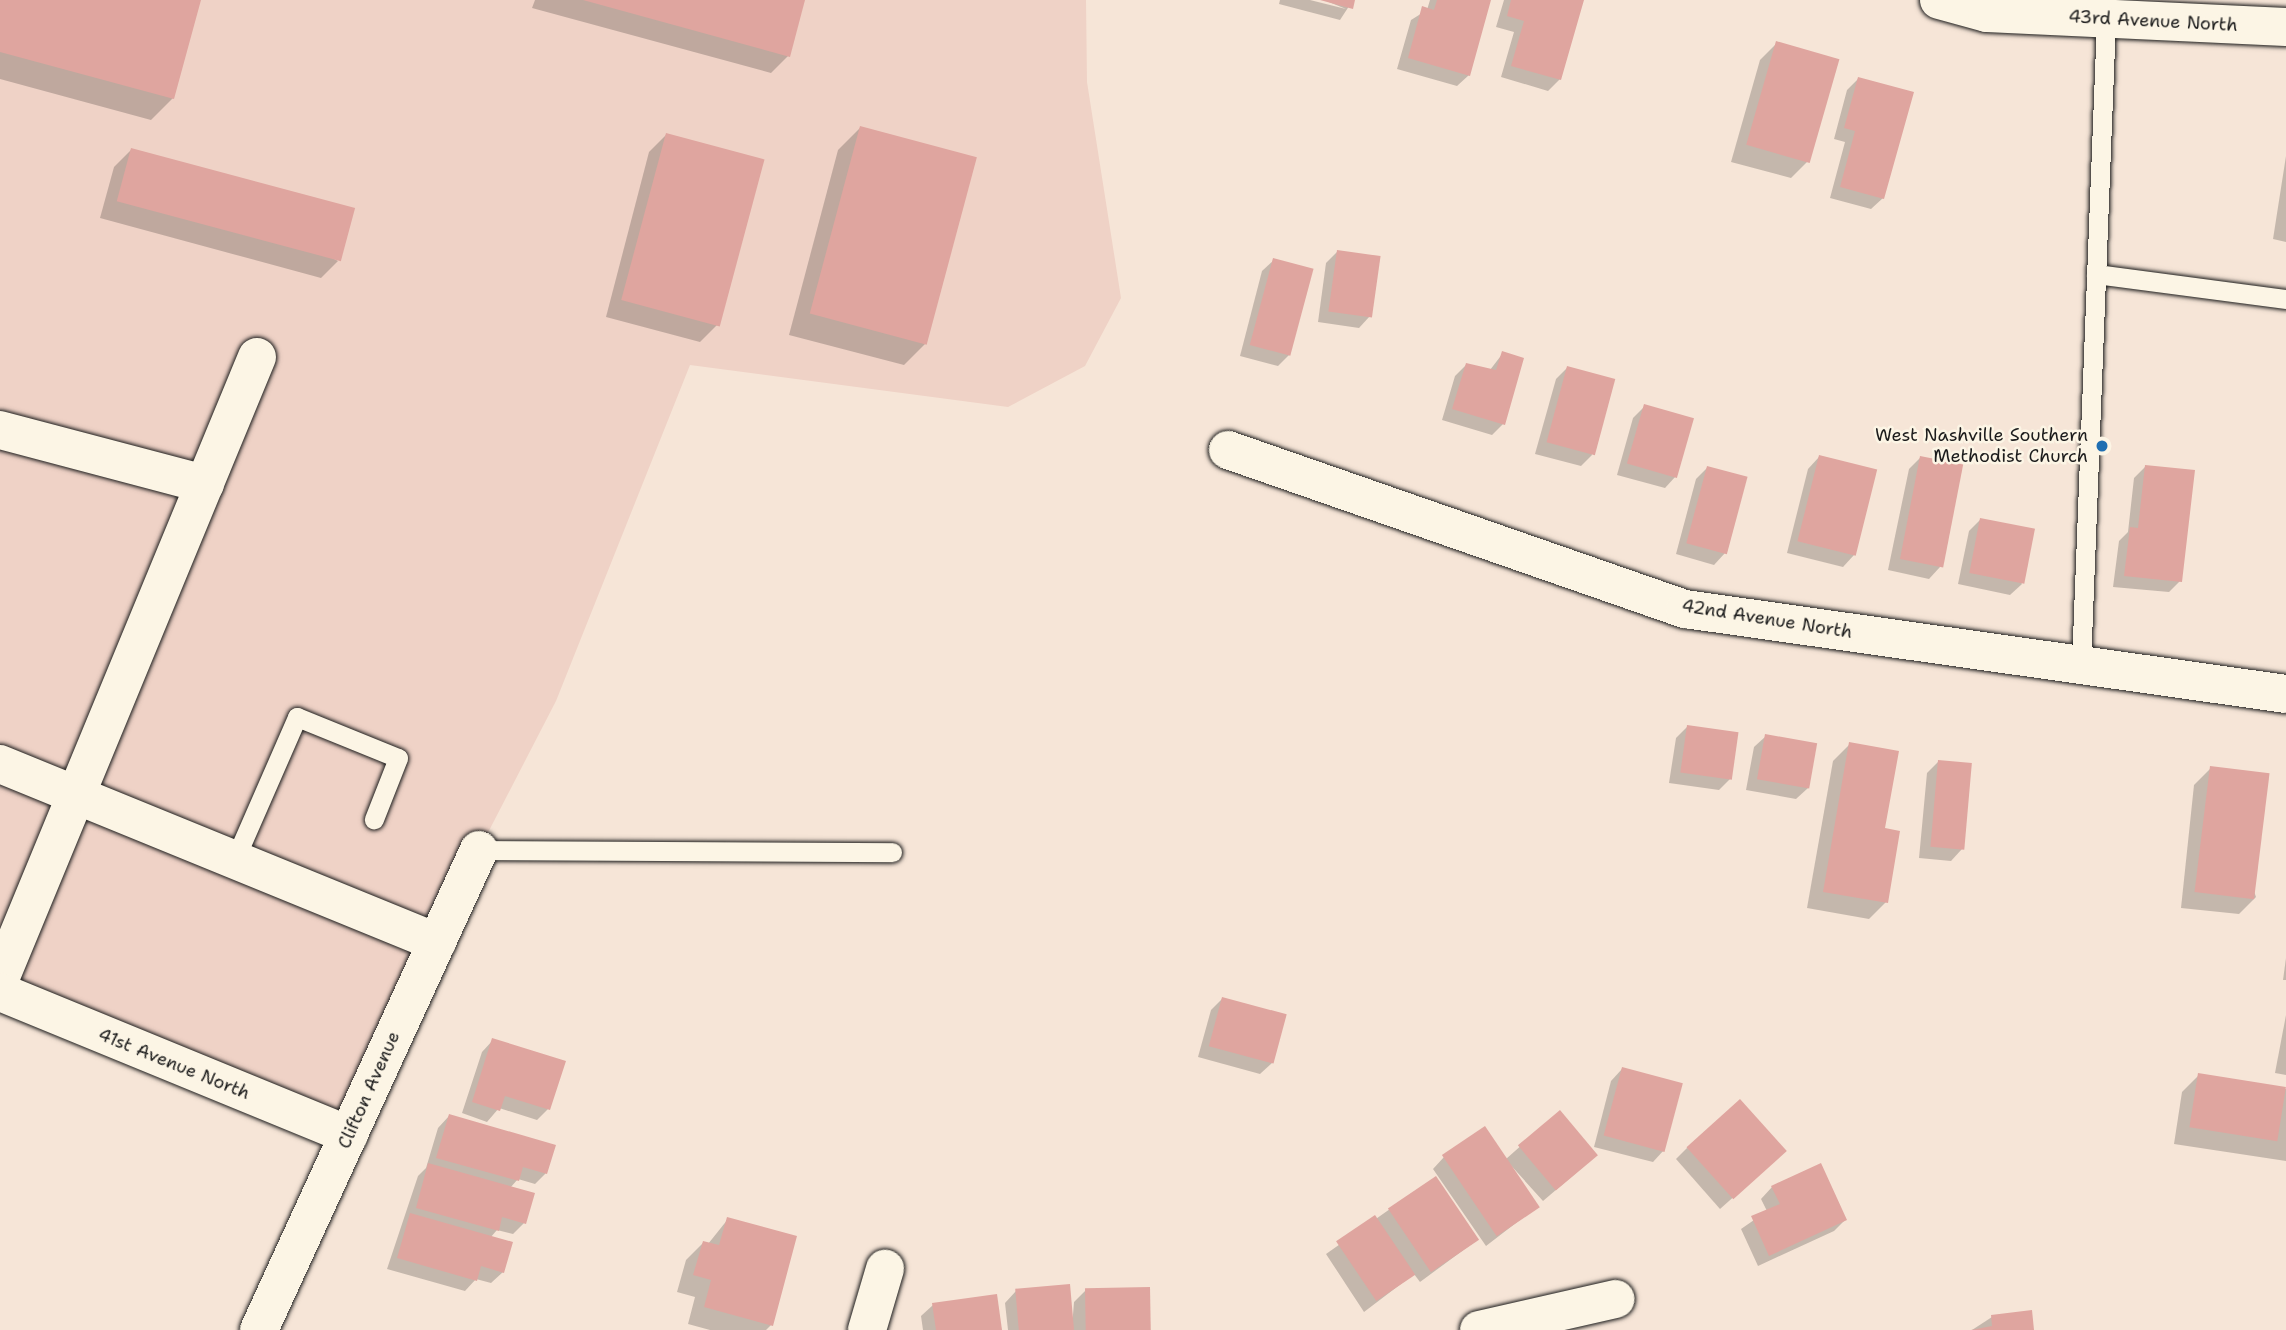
<!DOCTYPE html>
<html>
<head>
<meta charset="utf-8">
<style>
  body { margin:0 }
  #map { position:relative; width:2286px; height:1330px; overflow:hidden; background:#f6e5d7; font-family:"Shantell Sans",sans-serif }
  div>[style] { position:absolute }
  .built>* { inset:0; background:#efd2c6 }
  .shadow>* { inset:0; background:#0003 }
  .building>* { inset:0; background:#dfa59f; transform-origin:0 0 }
  .roads { filter:drop-shadow(0 0 2px #1c1c1c) drop-shadow(0 0 2px #1c1c1c) }
  .lane>* { height:19px; margin:-9.5px; padding:0 9.5px; transform-origin:9.5px; border-radius:9.5px; background:#fcf5e5 }
  .street>* { height:38px; margin:-19px; padding:0 19px; transform-origin:19px; border-radius:19px; background:#fcf5e5 }
  .dots>* { width:19px; height:19px; translate:-50% -50%; box-sizing:border-box; border:4px solid #fcf5e5; border-radius:50% }
  span { translate:-50% -50%; white-space:nowrap; text-align:center; line-height:1.15; -webkit-text-stroke:5px #fcf5e5; paint-order:stroke }
  .street-label { font-size:18px; color:#1c1c1c }
  .poi-label { font-size:18px; color:#1c1c1c }
  .right { translate:-100% -50%; text-align:right }
</style>
</head>
<body>
<div id="map">
  <div class="built">
    <i style="clip-path:polygon(0 0,1086px 0,1087px 82px,1121px 298px,1085px 366px,1008px 407px,690px 365px,556px 701px,479px 850px,356px 1119px,21px 1002px,0 1013px)"></i>
  </div>
  <div class="shadow">
    <i style="clip-path:polygon(0 0,199px 0,173px 98px,151px 120px,0 79px)"></i>
    <i style="clip-path:polygon(535px 0,804px 0,788px 56px,771px 73px,532px 8px)"></i>
    <i style="clip-path:polygon(1280px 0,1310px 0,1346px 9px,1324px 0,1353px 0,1340px 20px,1279px 4px)"></i>
    <i style="clip-path:polygon(1430px 0,1489px 0,1469px 75px,1457px 86px,1397px 69px,1411px 20px,1427px 10px)"></i>
    <i style="clip-path:polygon(1504px 0,1583px 0,1560px 79px,1548px 91px,1501px 77px,1514px 32px,1496px 27px)"></i>
    <i style="clip-path:polygon(1777px 43px,1808px 161px,1791px 178px,1731px 162px,1760px 60px)"></i>
    <i style="clip-path:polygon(1858px 79px,1883px 198px,1871px 209px,1830px 198px,1845px 142px,1834px 139px,1847px 90px)"></i>
    <i style="clip-path:polygon(860px 128px,926px 343px,904px 365px,789px 335px,838px 150px)"></i>
    <i style="clip-path:polygon(666px 135px,717px 325px,700px 342px,606px 317px,649px 152px)"></i>
    <i style="clip-path:polygon(131px 150px,338px 261px,321px 278px,100px 218px,114px 167px)"></i>
    <i style="clip-path:polygon(2286px 156px,2286px 242px,2273px 239px)"></i>
    <i style="clip-path:polygon(1337px 252px,1370px 316px,1359px 328px,1318px 322px,1326px 263px)"></i>
    <i style="clip-path:polygon(1274px 260px,1289px 355px,1278px 366px,1240px 356px,1262px 271px)"></i>
    <i style="clip-path:polygon(1503px 353px,1503px 424px,1492px 435px,1442px 420px,1455px 376px,1467px 364px,1490px 370px)"></i>
    <i style="clip-path:polygon(1567px 368px,1592px 455px,1581px 466px,1535px 454px,1556px 379px)"></i>
    <i style="clip-path:polygon(1645px 406px,1676px 476px,1665px 488px,1617px 475px,1633px 418px)"></i>
    <i style="clip-path:polygon(1819px 457px,1854px 555px,1843px 567px,1787px 553px,1808px 469px)"></i>
    <i style="clip-path:polygon(1921px 457px,1940px 567px,1929px 579px,1888px 570px,1909px 469px)"></i>
    <i style="clip-path:polygon(2145px 467px,2180px 581px,2169px 592px,2113px 587px,2119px 541px,2128px 532px,2134px 478px)"></i>
    <i style="clip-path:polygon(1707px 468px,1725px 553px,1714px 565px,1676px 554px,1696px 479px)"></i>
    <i style="clip-path:polygon(1980px 520px,2022px 584px,2010px 595px,1958px 584px,1969px 531px)"></i>
    <i style="clip-path:polygon(1687px 727px,1730px 779px,1719px 790px,1669px 783px,1676px 738px)"></i>
    <i style="clip-path:polygon(1766px 736px,1808px 788px,1796px 799px,1746px 790px,1754px 747px)"></i>
    <i style="clip-path:polygon(1850px 744px,1883px 830px,1886px 902px,1869px 919px,1807px 908px,1833px 761px)"></i>
    <i style="clip-path:polygon(1938px 762px,1962px 849px,1951px 861px,1919px 858px,1927px 773px)"></i>
    <i style="clip-path:polygon(2211px 768px,2256px 897px,2239px 914px,2181px 908px,2194px 785px)"></i>
    <i style="clip-path:polygon(2286px 958px,2286px 980px,2283px 980px)"></i>
    <i style="clip-path:polygon(1222px 999px,1272px 1063px,1260px 1074px,1198px 1057px,1211px 1010px)"></i>
    <i style="clip-path:polygon(2286px 1015px,2286px 1075px,2275px 1073px)"></i>
    <i style="clip-path:polygon(493px 1040px,548px 1109px,537px 1120px,499px 1108px,487px 1122px,462px 1113px,482px 1052px)"></i>
    <i style="clip-path:polygon(1622px 1069px,1664px 1150px,1653px 1162px,1594px 1147px,1611px 1081px)"></i>
    <i style="clip-path:polygon(2199px 1075px,2286px 1089px,2286px 1161px,2174px 1144px,2182px 1092px)"></i>
    <i style="clip-path:polygon(1559px 1112px,1584px 1166px,1543px 1201px,1507px 1161px,1538px 1206px,1486px 1246px,1433px 1169px,1444px 1157px,1506px 1159px)"></i>
    <i style="clip-path:polygon(449px 1116px,546px 1173px,535px 1184px,518px 1179px,510px 1188px,524px 1223px,513px 1234px,497px 1230px,490px 1238px,503px 1272px,491px 1283px,476px 1279px,465px 1291px,387px 1269px,418px 1176px,426px 1168px,438px 1128px)"></i>
    <i style="clip-path:polygon(1687px 1148px,1773px 1162px,1720px 1209px,1676px 1159px)"></i>
    <i style="clip-path:polygon(1772px 1187px,1845px 1220px,1834px 1231px,1758px 1266px,1741px 1229px,1767px 1211px,1761px 1199px)"></i>
    <i style="clip-path:polygon(1390px 1209px,1477px 1240px,1420px 1282px,1414px 1274px,1364px 1312px,1326px 1254px)"></i>
    <i style="clip-path:polygon(728px 1219px,771px 1325px,766px 1330px,710px 1330px,688px 1324px,695px 1297px,677px 1292px,686px 1260px,703px 1243px,708px 1244px)"></i>
    <i style="clip-path:polygon(1086px 1290px,1149px 1330px,1008px 1330px,1005px 1303px,1016px 1291px,1072px 1327px,1074px 1302px)"></i>
    <i style="clip-path:polygon(933px 1305px,1000px 1330px,923px 1330px,921px 1316px)"></i>
    <i style="clip-path:polygon(1992px 1317px,2032px 1330px,1972px 1330px)"></i>
  </div>
  <div class="building">
    <i style="clip-path:polygon(0 0,201px 0,174px 99px,0 52px)"></i>
    <i style="clip-path:polygon(583px 0,805px 0,790px 57px)"></i>
    <i style="clip-path:polygon(1320px 0,1355px 0,1353px 9px)"></i>
    <i style="clip-path:polygon(1437px 0,1491px 0,1470px 76px,1408px 58px,1422px 6px,1434px 10px)"></i>
    <i style="clip-path:polygon(1511px 0,1584px 0,1561px 80px,1511px 66px,1524px 21px,1507px 16px)"></i>
    <i style="left:1776px;top:41px;width:66px;height:108px;rotate:16deg"></i>
    <i style="clip-path:polygon(1858px 77px,1914px 92px,1884px 199px,1840px 187px,1855px 131px,1844px 128px)"></i>
    <i style="left:860px;top:126px;width:121px;height:194px;rotate:15deg"></i>
    <i style="left:666px;top:133px;width:102px;height:173px;rotate:15deg"></i>
    <i style="left:131px;top:148px;width:232px;height:55px;rotate:15deg"></i>
    <i style="left:1337px;top:250px;width:44px;height:62px;rotate:8deg"></i>
    <i style="left:1273px;top:258px;width:42px;height:90px;rotate:15deg"></i>
    <i style="clip-path:polygon(1502px 351px,1524px 358px,1505px 425px,1452px 409px,1466px 363px,1496px 370px)"></i>
    <i style="left:1567px;top:366px;width:50px;height:79px;rotate:15deg"></i>
    <i style="left:1644px;top:404px;width:52px;height:62px;rotate:16deg"></i>
    <i style="left:1819px;top:455px;width:60px;height:89px;rotate:14deg"></i>
    <i style="left:1920px;top:456px;width:44px;height:105px;rotate:11deg"></i>
    <i style="clip-path:polygon(2145px 465px,2195px 470px,2182px 582px,2124px 576px,2130px 527px,2138px 528px)"></i>
    <i style="left:1707px;top:466px;width:42px;height:80px;rotate:15deg"></i>
    <i style="left:1980px;top:518px;width:56px;height:56px;rotate:11deg"></i>
    <i style="left:1687px;top:725px;width:52px;height:48px;rotate:8deg"></i>
    <i style="left:1765px;top:734px;width:53px;height:46px;rotate:10deg"></i>
    <i style="clip-path:polygon(1849px 742px,1899px 751px,1885px 828px,1900px 831px,1888px 903px,1823px 892px)"></i>
    <i style="left:1938px;top:760px;width:34px;height:87px;rotate:5deg"></i>
    <i style="left:2210px;top:766px;width:60px;height:127px;rotate:7deg"></i>
    <i style="left:1222px;top:997px;width:67px;height:51px;rotate:15deg"></i>
    <i style="clip-path:polygon(492px 1038px,566px 1061px,550px 1110px,505px 1096px,500px 1111px,472px 1102px)"></i>
    <i style="left:1622px;top:1067px;width:63px;height:71px;rotate:15deg"></i>
    <i style="left:2198px;top:1073px;width:89px;height:55px;rotate:9deg"></i>
    <i style="left:1740px;top:1099px;width:70px;height:72px;rotate:48deg"></i>
    <i style="left:1560px;top:1110px;width:59px;height:55px;rotate:50deg"></i>
    <i style="clip-path:polygon(449px 1114px,556px 1145px,547px 1174px,523px 1167px,519px 1181px,436px 1158px)"></i>
    <i style="left:1485px;top:1126px;width:98px;height:52px;rotate:56deg"></i>
    <i style="clip-path:polygon(428px 1163px,535px 1193px,526px 1224px,502px 1217px,499px 1231px,416px 1208px)"></i>
    <i style="clip-path:polygon(1821px 1163px,1847px 1220px,1769px 1256px,1751px 1216px,1780px 1204px,1771px 1186px)"></i>
    <i style="left:1436px;top:1176px;width:77px;height:58px;rotate:56deg"></i>
    <i style="clip-path:polygon(410px 1213px,513px 1242px,504px 1273px,481px 1266px,477px 1281px,397px 1258px)"></i>
    <i style="left:1375px;top:1215px;width:72px;height:47px;rotate:56deg"></i>
    <i style="clip-path:polygon(727px 1217px,797px 1236px,773px 1326px,704px 1307px,711px 1280px,693px 1275px,703px 1241px,719px 1245px)"></i>
    <i style="left:1070px;top:1284px;width:46px;height:55px;rotate:85deg"></i>
    <i style="left:1150px;top:1287px;width:43px;height:65px;rotate:89deg"></i>
    <i style="clip-path:polygon(997px 1294px,1002px 1330px,936px 1330px,932px 1303px)"></i>
    <i style="clip-path:polygon(2032px 1310px,2034px 1330px,1971px 1330px,1992px 1326px,1991px 1315px)"></i>
  </div>
  <div class="roads">
    <div class="lane">
      <i style="left:2096px;top:274px;width:192px;rotate:7.5deg"></i>
      <i style="left:2081px;top:665px;width:646px;rotate:-87.78deg"></i>
      <i style="left:479px;top:850px;width:413px;rotate:0.3deg"></i>
      <i style="left:235px;top:859px;width:155px;rotate:-66.4deg"></i>
      <i style="left:297px;top:717px;width:109px;rotate:22.1deg"></i>
      <i style="left:398px;top:758px;width:66px;rotate:111.5deg"></i>
    </div>
    <div class="street">
      <i style="left:1939px;top:0;width:50px;rotate:15.2deg"></i>
      <i style="left:1987px;top:13px;width:299px;rotate:2.7deg"></i>
      <i style="left:0;top:430px;width:212px;rotate:14.8deg"></i>
      <i style="left:1228px;top:450px;width:484px;rotate:19.2deg"></i>
      <i style="left:1685px;top:609px;width:607px;rotate:8.05deg"></i>
      <i style="left:0;top:764px;width:472px;rotate:22.2deg"></i>
      <i style="left:0;top:979px;width:673px;rotate:-67.55deg"></i>
      <i style="left:0;top:992px;width:377px;rotate:22.3deg"></i>
      <i style="left:259px;top:1330px;width:528px;rotate:-65.38deg"></i>
      <i style="left:867px;top:1330px;width:64px;rotate:-73.6deg"></i>
      <i style="left:1479px;top:1330px;width:140px;rotate:-12.8deg"></i>
    </div>
  </div>
  <div class="dots">
    <i style="left:2102px;top:446px;background:#1f6fb2"></i>
  </div>
  <div class="street-label">
    <span style="left:2153px;top:21px;rotate:3deg">43rd Avenue North</span>
    <span style="left:1767px;top:619px;rotate:9deg">42nd Avenue North</span>
    <span style="left:174px;top:1064px;rotate:22deg">41st Avenue North</span>
    <span style="left:369px;top:1090px;rotate:-66deg">Clifton Avenue</span>
  </div>
  <div class="poi-label">
    <span class="right" style="left:2088px;top:446px">West Nashville Southern<br>Methodist Church</span>
  </div>
</div>
</body>
</html>
